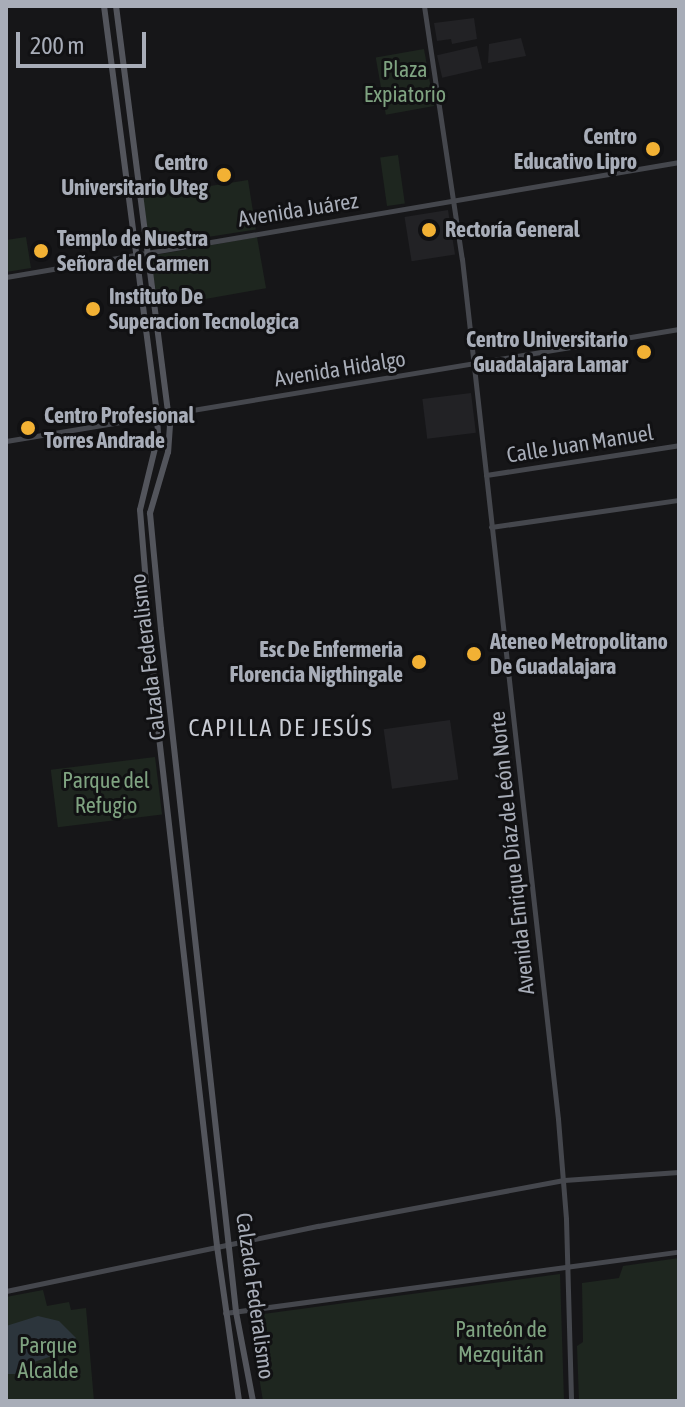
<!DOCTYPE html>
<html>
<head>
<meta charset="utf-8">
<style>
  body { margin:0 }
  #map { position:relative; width:685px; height:1407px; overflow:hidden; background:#161618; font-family:"Asap Condensed",sans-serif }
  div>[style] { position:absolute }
  .built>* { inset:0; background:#222225; transform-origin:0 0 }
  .green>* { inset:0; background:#1e261f; transform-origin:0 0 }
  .water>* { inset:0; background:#2c353c }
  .secondary>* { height:5px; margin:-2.5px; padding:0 2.5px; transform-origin:2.5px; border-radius:2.5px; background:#45474d }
  .primary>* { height:6px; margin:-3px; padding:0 3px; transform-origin:3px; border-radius:3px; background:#53555c }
  .dots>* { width:22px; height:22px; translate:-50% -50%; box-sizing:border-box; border:4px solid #111113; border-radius:50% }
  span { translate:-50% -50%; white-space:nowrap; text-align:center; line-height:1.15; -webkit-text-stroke:6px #111113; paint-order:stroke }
  .park-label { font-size:22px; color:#7fa381 }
  .poi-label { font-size:22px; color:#a8adb8; font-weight:700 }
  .right { translate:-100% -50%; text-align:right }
  .left { translate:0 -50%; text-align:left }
  .street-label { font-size:22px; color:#a8adb8 }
  .neighbourhood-label { font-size:24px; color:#c9ccd4; letter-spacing:2px }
  .frame { position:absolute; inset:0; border:8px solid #a8adb8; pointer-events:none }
  .scale { position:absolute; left:16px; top:32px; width:130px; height:36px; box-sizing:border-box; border:4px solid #a8adb8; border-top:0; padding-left:10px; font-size:24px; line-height:28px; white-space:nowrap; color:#a8adb8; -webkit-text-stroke:6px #111113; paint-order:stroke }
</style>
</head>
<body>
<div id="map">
  <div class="built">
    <i style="clip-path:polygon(474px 18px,477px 39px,452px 44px,451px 39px,437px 41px,434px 23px)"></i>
    <i style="clip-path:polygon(521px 38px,526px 56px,488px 63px,489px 44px)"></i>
    <i style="left:477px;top:46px;width:23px;height:41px;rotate:77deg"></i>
    <i style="left:448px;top:210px;width:45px;height:44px;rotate:81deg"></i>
    <i style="left:471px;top:393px;width:40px;height:49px;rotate:83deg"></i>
    <i style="left:450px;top:720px;width:60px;height:67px;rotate:82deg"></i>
  </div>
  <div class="green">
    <i style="left:424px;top:49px;width:58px;height:49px;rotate:80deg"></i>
    <i style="left:398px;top:155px;width:49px;height:18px;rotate:82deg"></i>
    <i style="left:248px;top:180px;width:50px;height:107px;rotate:81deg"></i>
    <i style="clip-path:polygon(26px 237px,31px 268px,6px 272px,6px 240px)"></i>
    <i style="left:257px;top:237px;width:52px;height:109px;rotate:80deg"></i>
    <i style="left:155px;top:757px;width:58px;height:105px;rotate:83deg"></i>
    <i style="clip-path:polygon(679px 1258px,679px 1401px,579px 1401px,577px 1346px,583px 1342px,582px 1283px,619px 1278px,623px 1266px)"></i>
    <i style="clip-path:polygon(560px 1274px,564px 1401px,263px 1401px,249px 1316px)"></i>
    <i style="clip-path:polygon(43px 1290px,47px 1306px,69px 1302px,71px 1310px,86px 1308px,94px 1401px,6px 1401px,6px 1297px)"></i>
  </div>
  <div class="water">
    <i style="clip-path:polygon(38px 1316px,59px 1321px,76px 1338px,49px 1357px,25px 1365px,15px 1374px,6px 1374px,6px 1326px)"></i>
  </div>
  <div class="secondary">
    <i style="left:424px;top:6px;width:256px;rotate:81.5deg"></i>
    <i style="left:462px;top:259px;width:865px;rotate:83.63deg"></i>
    <i style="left:558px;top:1119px;width:100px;rotate:85.4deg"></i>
    <i style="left:566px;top:1219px;width:182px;rotate:88.4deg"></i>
    <i style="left:6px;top:277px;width:683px;rotate:-9.7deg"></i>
    <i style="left:6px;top:441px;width:682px;rotate:-9.45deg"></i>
    <i style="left:486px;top:475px;width:195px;rotate:-8.8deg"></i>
    <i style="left:491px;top:527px;width:190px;rotate:-8.2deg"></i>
    <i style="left:6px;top:1291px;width:319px;rotate:-11.8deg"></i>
    <i style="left:318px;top:1226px;width:250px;rotate:-10.6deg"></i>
    <i style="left:564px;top:1180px;width:115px;rotate:-4deg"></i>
    <i style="left:225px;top:1313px;width:458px;rotate:-7.7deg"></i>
  </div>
  <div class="primary">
    <i style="left:104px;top:6px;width:412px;rotate:82.6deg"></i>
    <i style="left:157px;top:415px;width:21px;rotate:87deg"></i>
    <i style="left:158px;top:436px;width:76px;rotate:103.7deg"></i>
    <i style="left:140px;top:510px;width:210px;rotate:85.3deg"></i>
    <i style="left:157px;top:719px;width:530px;rotate:83.5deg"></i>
    <i style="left:217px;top:1246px;width:157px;rotate:81.9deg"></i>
    <i style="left:116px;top:6px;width:422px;rotate:82.7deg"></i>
    <i style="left:170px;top:425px;width:27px;rotate:94deg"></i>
    <i style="left:168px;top:452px;width:64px;rotate:106.4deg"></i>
    <i style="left:150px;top:513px;width:117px;rotate:84.6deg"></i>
    <i style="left:161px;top:629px;width:687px;rotate:83.73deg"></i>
    <i style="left:236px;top:1312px;width:91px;rotate:79.2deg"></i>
  </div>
  <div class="dots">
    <i style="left:653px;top:149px;background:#f2b134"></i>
    <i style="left:224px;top:175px;background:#f2b134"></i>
    <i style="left:429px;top:230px;background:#f2b134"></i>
    <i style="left:41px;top:251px;background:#f2b134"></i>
    <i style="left:93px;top:309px;background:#f2b134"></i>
    <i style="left:644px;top:352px;background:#f2b134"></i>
    <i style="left:28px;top:428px;background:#f2b134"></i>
    <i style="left:474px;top:654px;background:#f2b134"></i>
    <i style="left:419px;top:662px;background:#f2b134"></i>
  </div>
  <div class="park-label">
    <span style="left:405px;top:82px">Plaza<br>Expiatorio</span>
    <span style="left:106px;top:793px">Parque del<br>Refugio</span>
    <span style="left:501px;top:1342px">Panteón de<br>Mezquitán</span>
    <span style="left:48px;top:1358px">Parque<br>Alcalde</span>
  </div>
  <div class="poi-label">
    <span class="right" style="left:637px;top:149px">Centro<br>Educativo Lipro</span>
    <span class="right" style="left:208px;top:175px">Centro<br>Universitario Uteg</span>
    <span class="left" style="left:445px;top:230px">Rectoría General</span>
    <span class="left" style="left:57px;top:251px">Templo de Nuestra<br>Señora del Carmen</span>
    <span class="left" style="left:109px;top:309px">Instituto De<br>Superacion Tecnologica</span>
    <span class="right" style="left:628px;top:352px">Centro Universitario<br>Guadalajara Lamar</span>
    <span class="left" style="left:44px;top:428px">Centro Profesional<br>Torres Andrade</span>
    <span class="left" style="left:490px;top:654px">Ateneo Metropolitano<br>De Guadalajara</span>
    <span class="right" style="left:403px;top:662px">Esc De Enfermeria<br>Florencia Nigthingale</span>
  </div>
  <div class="street-label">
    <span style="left:298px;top:210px;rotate:-9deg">Avenida Juárez</span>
    <span style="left:340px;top:369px;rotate:-9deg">Avenida Hidalgo</span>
    <span style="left:580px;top:444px;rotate:-9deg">Calle Juan Manuel</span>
    <span style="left:148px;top:657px;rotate:-97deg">Calzada Federalismo</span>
    <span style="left:512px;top:853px;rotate:-96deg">Avenida Enrique Díaz de León Norte</span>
    <span style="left:255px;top:1296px;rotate:82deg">Calzada Federalismo</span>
  </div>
  <div class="neighbourhood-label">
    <span style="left:281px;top:728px">CAPILLA DE JESÚS</span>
  </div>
  <div class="frame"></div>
  <div class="scale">200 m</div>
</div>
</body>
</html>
